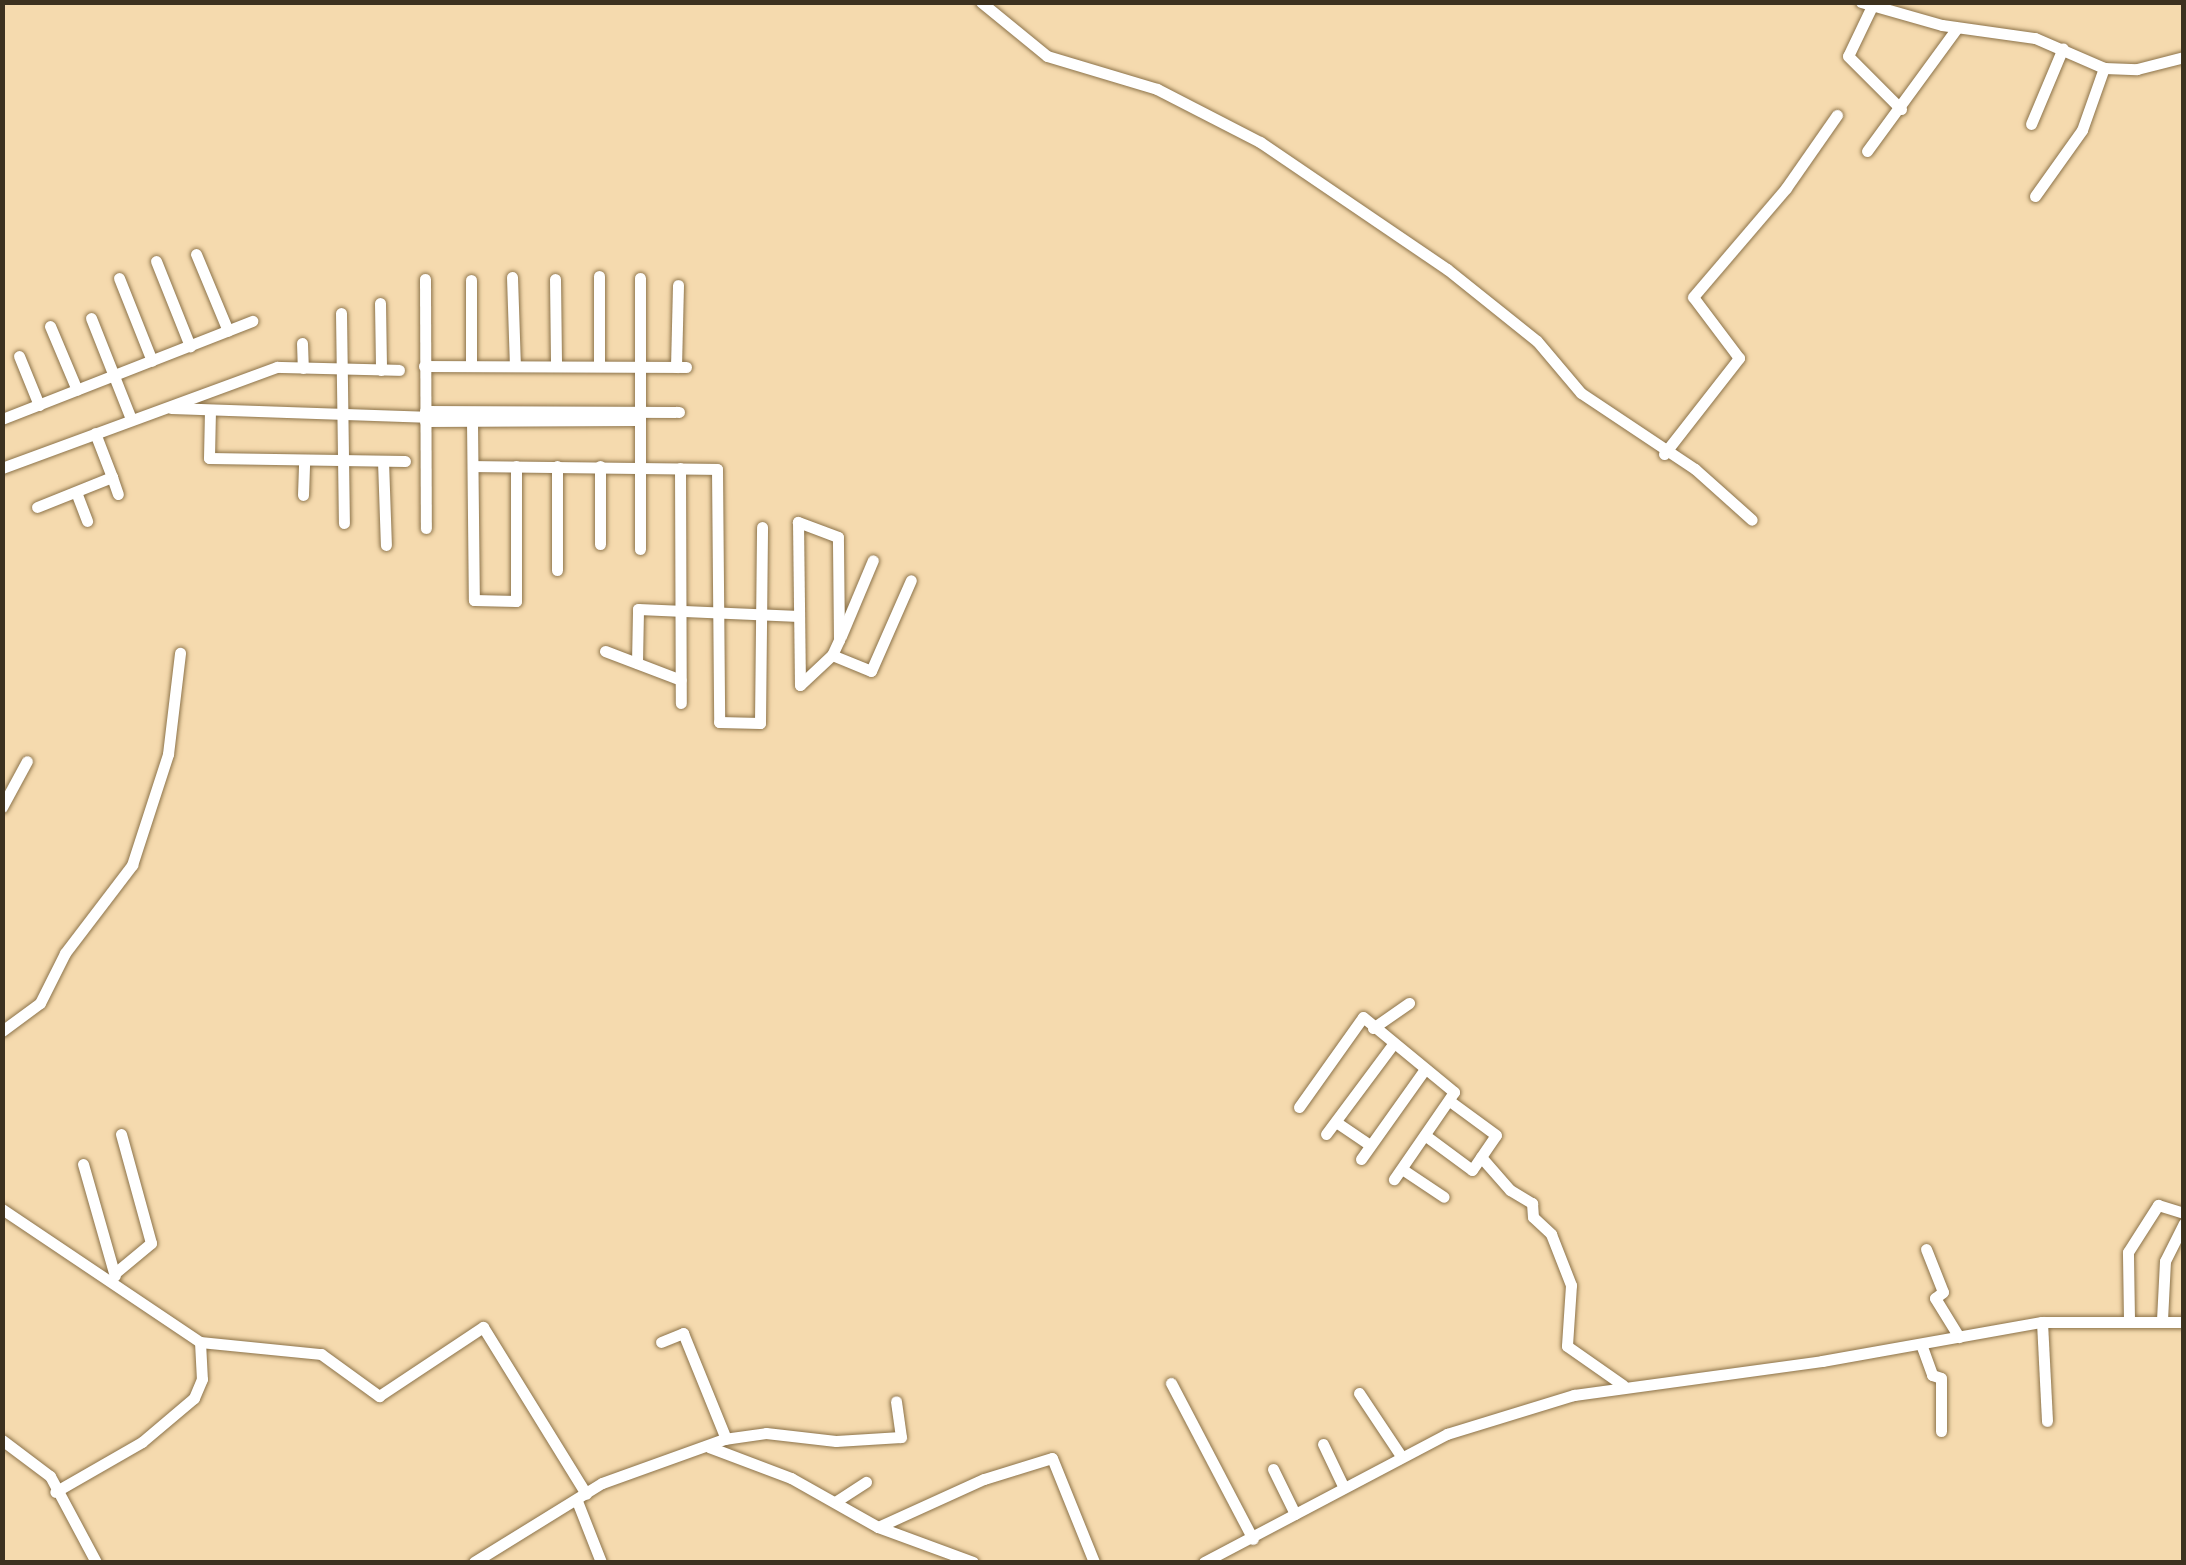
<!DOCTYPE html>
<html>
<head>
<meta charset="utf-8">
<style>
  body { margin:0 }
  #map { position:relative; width:2186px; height:1565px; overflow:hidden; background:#f5daae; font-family:"Fira Sans",sans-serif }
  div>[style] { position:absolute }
  .roads { filter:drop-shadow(0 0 2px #8c734a) drop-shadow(0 0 2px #8c734a) }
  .street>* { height:11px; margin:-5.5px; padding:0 5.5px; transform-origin:5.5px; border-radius:5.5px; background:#fff }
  span { translate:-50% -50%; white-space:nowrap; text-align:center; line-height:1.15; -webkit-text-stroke:10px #f5daae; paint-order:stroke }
  .frame { position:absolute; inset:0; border:5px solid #3c311f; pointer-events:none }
</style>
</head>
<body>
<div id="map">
  <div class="roads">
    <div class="street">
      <i style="left:981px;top:2px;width:85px;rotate:39.3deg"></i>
      <i style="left:1047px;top:56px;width:115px;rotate:16.7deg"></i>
      <i style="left:1157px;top:89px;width:116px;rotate:27.2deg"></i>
      <i style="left:1260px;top:142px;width:226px;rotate:34.2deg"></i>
      <i style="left:1447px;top:269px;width:115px;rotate:38.7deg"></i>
      <i style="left:1537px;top:341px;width:68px;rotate:49.8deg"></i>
      <i style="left:1581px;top:393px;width:137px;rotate:33.7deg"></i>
      <i style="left:1695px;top:469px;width:76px;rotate:41.8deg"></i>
      <i style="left:1861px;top:2px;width:84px;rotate:15.9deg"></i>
      <i style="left:1942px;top:25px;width:94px;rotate:8deg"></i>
      <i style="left:2035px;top:38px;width:75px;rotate:23.5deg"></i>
      <i style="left:2104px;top:68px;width:33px;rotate:2deg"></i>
      <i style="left:2137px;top:69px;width:49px;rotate:-14.3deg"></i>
      <i style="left:1872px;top:6px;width:55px;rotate:115.6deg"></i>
      <i style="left:1848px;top:56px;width:75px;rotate:45deg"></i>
      <i style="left:2031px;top:124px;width:82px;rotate:-67.2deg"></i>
      <i style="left:1867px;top:151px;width:152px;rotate:-53.8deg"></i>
      <i style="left:2035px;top:196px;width:81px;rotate:-54.5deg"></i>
      <i style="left:2082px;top:130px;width:66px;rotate:-70.5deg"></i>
      <i style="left:196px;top:254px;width:83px;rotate:67.4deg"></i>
      <i style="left:156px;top:261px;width:92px;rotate:68.2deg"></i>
      <i style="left:599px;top:276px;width:90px;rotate:90deg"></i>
      <i style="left:512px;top:277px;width:89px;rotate:88.1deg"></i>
      <i style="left:119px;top:278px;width:89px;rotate:68.3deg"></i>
      <i style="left:640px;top:278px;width:271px;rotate:90deg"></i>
      <i style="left:425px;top:279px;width:249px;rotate:89.8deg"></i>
      <i style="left:555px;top:279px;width:87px;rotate:89.3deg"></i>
      <i style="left:471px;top:280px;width:86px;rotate:90deg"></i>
      <i style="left:380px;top:303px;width:67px;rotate:89.1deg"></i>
      <i style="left:341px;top:313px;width:210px;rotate:89.2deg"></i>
      <i style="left:91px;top:318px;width:109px;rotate:68.4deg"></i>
      <i style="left:50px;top:326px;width:69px;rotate:67.1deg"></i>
      <i style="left:302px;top:343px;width:25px;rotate:88deg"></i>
      <i style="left:19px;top:356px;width:53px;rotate:67.8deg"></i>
      <i style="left:424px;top:366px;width:262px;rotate:0.2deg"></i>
      <i style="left:676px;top:367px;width:82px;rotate:-88.6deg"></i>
      <i style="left:171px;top:408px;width:254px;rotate:2deg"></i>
      <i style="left:210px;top:410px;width:48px;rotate:91.2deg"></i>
      <i style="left:209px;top:458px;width:196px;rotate:0.9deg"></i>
      <i style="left:425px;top:411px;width:254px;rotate:0.2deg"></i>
      <i style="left:2px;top:419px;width:269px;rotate:-21.4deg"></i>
      <i style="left:425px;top:421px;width:213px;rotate:-0.3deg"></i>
      <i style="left:472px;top:421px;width:179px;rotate:89.4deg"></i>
      <i style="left:474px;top:600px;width:42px;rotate:1.4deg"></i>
      <i style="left:516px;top:601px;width:135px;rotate:-90deg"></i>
      <i style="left:1664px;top:454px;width:122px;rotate:-52deg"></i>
      <i style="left:1739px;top:358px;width:76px;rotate:-127deg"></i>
      <i style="left:1693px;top:297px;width:143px;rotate:-49.5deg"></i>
      <i style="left:1786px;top:188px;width:89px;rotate:-55.1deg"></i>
      <i style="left:383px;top:461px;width:84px;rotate:88deg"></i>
      <i style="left:473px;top:466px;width:244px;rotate:0.7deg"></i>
      <i style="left:717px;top:469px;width:253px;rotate:89.5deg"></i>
      <i style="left:719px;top:722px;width:41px;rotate:1.4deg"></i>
      <i style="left:760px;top:723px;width:196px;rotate:-89.4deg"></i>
      <i style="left:557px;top:466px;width:104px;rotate:90deg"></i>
      <i style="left:600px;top:466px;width:78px;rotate:90deg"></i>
      <i style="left:2px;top:468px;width:293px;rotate:-20.2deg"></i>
      <i style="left:277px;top:367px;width:122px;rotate:1.4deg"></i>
      <i style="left:680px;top:468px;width:235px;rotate:89.8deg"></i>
      <i style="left:112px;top:477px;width:18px;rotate:71deg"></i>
      <i style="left:76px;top:492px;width:31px;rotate:69deg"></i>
      <i style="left:303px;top:495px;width:35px;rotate:-88deg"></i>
      <i style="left:37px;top:507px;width:81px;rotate:-21.8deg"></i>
      <i style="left:112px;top:477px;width:47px;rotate:-111.1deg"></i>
      <i style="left:841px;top:636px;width:82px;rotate:-67.2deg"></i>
      <i style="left:605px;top:651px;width:81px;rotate:20.9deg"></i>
      <i style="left:832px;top:655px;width:17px;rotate:-65deg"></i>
      <i style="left:839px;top:640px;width:103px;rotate:-90.6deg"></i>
      <i style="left:838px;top:537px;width:43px;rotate:-159.4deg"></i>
      <i style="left:798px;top:522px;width:163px;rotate:89.3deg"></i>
      <i style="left:800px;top:685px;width:44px;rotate:-43.2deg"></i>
      <i style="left:832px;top:655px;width:42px;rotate:22.3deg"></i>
      <i style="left:871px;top:671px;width:99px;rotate:-66.3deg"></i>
      <i style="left:637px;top:663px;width:54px;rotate:-88.9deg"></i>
      <i style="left:638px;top:609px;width:161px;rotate:2.5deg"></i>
      <i style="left:2px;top:807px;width:52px;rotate:-61.5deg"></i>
      <i style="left:1373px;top:1028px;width:44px;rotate:-34.8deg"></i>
      <i style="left:2px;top:1031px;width:47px;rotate:-36.4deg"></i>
      <i style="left:40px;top:1003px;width:56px;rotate:-63.4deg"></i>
      <i style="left:65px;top:953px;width:111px;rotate:-52.7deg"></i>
      <i style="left:132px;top:865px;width:117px;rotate:-72deg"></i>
      <i style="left:168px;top:754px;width:102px;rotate:-83.2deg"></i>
      <i style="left:1299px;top:1107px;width:110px;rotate:-54.6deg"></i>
      <i style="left:1363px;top:1017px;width:118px;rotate:39.5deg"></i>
      <i style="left:1454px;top:1092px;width:106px;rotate:124.6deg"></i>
      <i style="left:1336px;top:1122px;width:41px;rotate:34.1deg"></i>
      <i style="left:1326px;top:1134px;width:112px;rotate:-53.3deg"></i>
      <i style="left:1426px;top:1136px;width:57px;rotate:36.5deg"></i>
      <i style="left:1472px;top:1170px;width:42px;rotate:-55.6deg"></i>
      <i style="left:1496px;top:1135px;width:56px;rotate:-143.7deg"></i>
      <i style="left:1481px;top:1157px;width:44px;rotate:48.7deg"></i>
      <i style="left:1510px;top:1190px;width:26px;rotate:31deg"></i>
      <i style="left:1532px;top:1203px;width:14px;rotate:86deg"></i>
      <i style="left:1533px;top:1217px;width:25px;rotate:43deg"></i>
      <i style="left:1551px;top:1234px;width:55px;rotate:68.6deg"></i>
      <i style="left:1571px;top:1285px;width:61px;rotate:93.8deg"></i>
      <i style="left:1567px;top:1346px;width:68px;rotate:34.9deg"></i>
      <i style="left:1361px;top:1159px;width:110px;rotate:-54.6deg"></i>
      <i style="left:83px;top:1164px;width:116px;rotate:74.1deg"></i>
      <i style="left:1402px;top:1169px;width:50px;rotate:33.7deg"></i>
      <i style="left:2px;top:1209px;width:239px;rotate:33.9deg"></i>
      <i style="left:200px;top:1342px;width:37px;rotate:87deg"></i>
      <i style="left:202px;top:1379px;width:21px;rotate:113deg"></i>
      <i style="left:194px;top:1398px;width:68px;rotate:139.8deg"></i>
      <i style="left:142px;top:1442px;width:100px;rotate:150.1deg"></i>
      <i style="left:1926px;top:1249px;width:46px;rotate:68.4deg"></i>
      <i style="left:1943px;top:1292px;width:10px;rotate:143deg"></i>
      <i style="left:1935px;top:1298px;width:46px;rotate:58.4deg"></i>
      <i style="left:115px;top:1273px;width:47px;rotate:-39.8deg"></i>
      <i style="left:151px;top:1243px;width:113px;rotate:-105.4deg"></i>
      <i style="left:2129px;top:1319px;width:67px;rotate:-90.9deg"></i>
      <i style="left:2128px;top:1252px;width:56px;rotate:-57.4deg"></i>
      <i style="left:2158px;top:1205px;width:27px;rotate:17deg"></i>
      <i style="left:2162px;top:1320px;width:59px;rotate:-87.1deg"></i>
      <i style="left:2165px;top:1261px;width:42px;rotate:-63.4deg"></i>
      <i style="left:2042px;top:1322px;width:99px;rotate:87.1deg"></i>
      <i style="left:200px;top:1342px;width:122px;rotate:5.7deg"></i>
      <i style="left:321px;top:1354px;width:72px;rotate:35.9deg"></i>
      <i style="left:379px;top:1396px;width:125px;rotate:-33.6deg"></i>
      <i style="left:483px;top:1327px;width:196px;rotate:58.3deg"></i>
      <i style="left:661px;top:1342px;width:24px;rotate:-22deg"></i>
      <i style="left:683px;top:1333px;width:114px;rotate:67.9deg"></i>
      <i style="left:1921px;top:1344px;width:33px;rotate:70deg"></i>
      <i style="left:1932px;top:1375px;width:9px;rotate:18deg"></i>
      <i style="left:1941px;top:1378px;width:53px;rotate:90deg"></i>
      <i style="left:1171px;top:1383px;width:176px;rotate:62.3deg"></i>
      <i style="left:1359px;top:1393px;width:76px;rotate:56.3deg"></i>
      <i style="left:2px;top:1440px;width:60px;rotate:36.9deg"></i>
      <i style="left:50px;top:1476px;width:98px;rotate:61.9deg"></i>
      <i style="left:1323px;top:1444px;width:47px;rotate:64.5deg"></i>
      <i style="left:709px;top:1447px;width:88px;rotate:20.7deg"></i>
      <i style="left:791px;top:1478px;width:100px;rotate:29.4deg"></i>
      <i style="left:878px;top:1527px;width:101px;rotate:20.2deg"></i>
      <i style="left:1273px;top:1469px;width:50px;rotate:63.9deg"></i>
      <i style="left:577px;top:1501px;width:66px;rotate:68.5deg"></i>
      <i style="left:835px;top:1502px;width:37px;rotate:-33deg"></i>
      <i style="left:878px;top:1527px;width:116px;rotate:-24.4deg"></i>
      <i style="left:984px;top:1479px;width:71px;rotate:-17.2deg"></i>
      <i style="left:1052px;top:1458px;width:112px;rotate:68deg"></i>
      <i style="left:474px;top:1562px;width:150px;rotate:-31.7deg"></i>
      <i style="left:602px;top:1483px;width:130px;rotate:-19.8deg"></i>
      <i style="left:724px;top:1439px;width:42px;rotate:-8.1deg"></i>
      <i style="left:766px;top:1433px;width:70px;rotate:6.5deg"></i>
      <i style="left:836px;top:1441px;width:65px;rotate:-3.5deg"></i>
      <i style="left:901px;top:1437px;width:36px;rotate:-98deg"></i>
      <i style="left:1204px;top:1562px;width:275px;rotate:-27.8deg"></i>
      <i style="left:1447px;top:1434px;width:133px;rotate:-17.1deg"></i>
      <i style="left:1574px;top:1395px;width:250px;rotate:-7.8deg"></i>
      <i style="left:1822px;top:1361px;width:223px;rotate:-10.1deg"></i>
      <i style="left:2042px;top:1322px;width:142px"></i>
    </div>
  </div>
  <div class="frame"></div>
</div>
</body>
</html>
